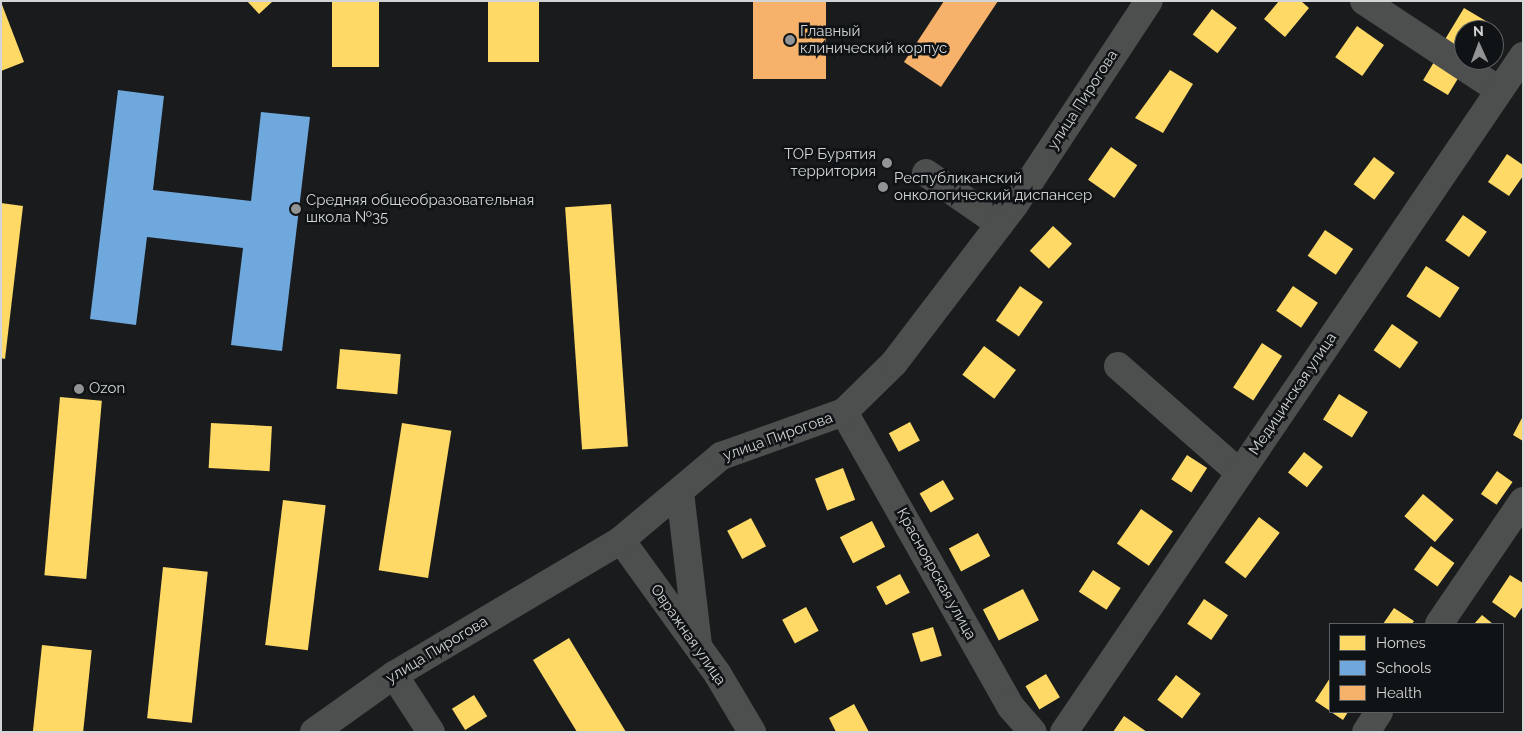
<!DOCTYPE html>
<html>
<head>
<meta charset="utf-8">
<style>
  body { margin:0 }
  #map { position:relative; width:1524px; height:733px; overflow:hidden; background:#191b1d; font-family:Raleway,sans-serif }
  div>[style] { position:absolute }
  .homes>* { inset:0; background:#ffd966; transform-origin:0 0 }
  .schools>* { inset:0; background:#6fa8dc }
  .health>* { inset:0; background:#f6b26b; transform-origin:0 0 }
  .minor>* { height:28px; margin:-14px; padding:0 14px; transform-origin:14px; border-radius:14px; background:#4d4e4e }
  .dots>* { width:14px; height:14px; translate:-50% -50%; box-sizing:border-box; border:2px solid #0f1315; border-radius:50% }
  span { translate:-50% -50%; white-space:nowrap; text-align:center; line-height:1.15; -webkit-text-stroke:5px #0f1315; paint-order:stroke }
  .poi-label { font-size:15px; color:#d2d4d5 }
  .left { translate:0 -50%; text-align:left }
  .right { translate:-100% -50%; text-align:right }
  .street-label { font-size:15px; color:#d2d4d5 }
  .frame { position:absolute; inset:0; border:2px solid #d2d4d5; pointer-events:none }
  .legend { position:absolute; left:1329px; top:623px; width:175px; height:90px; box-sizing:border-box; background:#0f1315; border:1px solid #5d6062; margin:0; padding:6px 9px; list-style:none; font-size:15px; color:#d2d4d5 }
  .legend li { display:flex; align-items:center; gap:10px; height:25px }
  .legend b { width:25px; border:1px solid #5d6062 }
  .north { position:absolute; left:1454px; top:20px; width:50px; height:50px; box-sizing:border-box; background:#0f1315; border:1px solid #5d6062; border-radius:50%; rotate:358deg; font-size:14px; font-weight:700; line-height:20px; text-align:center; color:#d2d4d5 }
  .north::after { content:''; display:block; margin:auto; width:18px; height:22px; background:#919395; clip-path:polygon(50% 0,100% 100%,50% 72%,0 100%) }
</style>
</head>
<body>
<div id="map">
  <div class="homes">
    <i style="clip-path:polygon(247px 1px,273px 1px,259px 14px)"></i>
    <i style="left:332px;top:1px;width:47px;height:66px"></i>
    <i style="left:488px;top:1px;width:51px;height:61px"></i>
    <i style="clip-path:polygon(1279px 1px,1301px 1px,1309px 8px,1285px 37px,1264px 19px)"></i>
    <i style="clip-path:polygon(1px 2px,24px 62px,1px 71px)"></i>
    <i style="clip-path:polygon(1464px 8px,1496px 27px,1494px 30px,1464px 30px,1464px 53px,1444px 41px)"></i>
    <i style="left:1212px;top:9px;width:31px;height:32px;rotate:37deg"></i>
    <i style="left:1357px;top:26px;width:33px;height:38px;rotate:35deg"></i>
    <i style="left:1437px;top:57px;width:29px;height:27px;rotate:31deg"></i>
    <i style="clip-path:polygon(1170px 70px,1193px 84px,1163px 133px,1135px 118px)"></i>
    <i style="left:1111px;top:147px;width:32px;height:40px;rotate:35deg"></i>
    <i style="clip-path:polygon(1507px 154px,1523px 165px,1523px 176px,1509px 196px,1488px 182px)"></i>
    <i style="left:1374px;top:157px;width:26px;height:34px;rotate:37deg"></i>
    <i style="clip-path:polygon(1px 203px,23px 206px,5px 359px,1px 358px)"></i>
    <i style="left:611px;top:204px;width:243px;height:46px;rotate:86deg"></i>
    <i style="left:1463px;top:215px;width:29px;height:31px;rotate:35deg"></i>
    <i style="left:1053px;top:226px;width:26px;height:34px;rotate:43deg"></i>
    <i style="left:1325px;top:230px;width:34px;height:31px;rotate:34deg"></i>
    <i style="left:1426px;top:266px;width:40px;height:36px;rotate:33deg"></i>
    <i style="left:1020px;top:286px;width:28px;height:42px;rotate:35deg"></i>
    <i style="left:1293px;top:286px;width:30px;height:30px;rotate:34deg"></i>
    <i style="left:1392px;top:324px;width:32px;height:32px;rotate:35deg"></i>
    <i style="left:1262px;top:343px;width:24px;height:53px;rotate:33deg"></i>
    <i style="left:984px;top:346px;width:40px;height:36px;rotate:37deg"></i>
    <i style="left:340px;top:349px;width:61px;height:40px;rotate:5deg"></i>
    <i style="left:1339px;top:394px;width:34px;height:30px;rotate:32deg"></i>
    <i style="left:60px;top:397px;width:42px;height:179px;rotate:5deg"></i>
    <i style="clip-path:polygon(1523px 416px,1523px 441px,1513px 435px)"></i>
    <i style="left:910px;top:422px;width:21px;height:24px;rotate:62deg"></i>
    <i style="left:211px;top:423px;width:61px;height:45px;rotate:3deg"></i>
    <i style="left:402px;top:423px;width:50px;height:149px;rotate:9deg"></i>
    <i style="left:1304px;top:452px;width:24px;height:26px;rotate:38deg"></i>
    <i style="left:1187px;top:455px;width:24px;height:29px;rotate:33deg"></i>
    <i style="left:843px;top:468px;width:34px;height:30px;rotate:69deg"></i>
    <i style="left:1497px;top:471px;width:19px;height:28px;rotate:35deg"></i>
    <i style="left:943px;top:480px;width:22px;height:27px;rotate:60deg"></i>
    <i style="left:1423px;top:494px;width:40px;height:29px;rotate:40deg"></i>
    <i style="left:283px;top:500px;width:43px;height:146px;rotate:7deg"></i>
    <i style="left:1141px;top:509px;width:39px;height:42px;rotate:35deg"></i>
    <i style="left:1259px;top:517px;width:26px;height:57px;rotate:37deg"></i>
    <i style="left:751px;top:518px;width:32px;height:27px;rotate:62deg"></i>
    <i style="left:872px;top:521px;width:29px;height:36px;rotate:63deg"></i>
    <i style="left:978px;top:533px;width:26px;height:33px;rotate:62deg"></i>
    <i style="left:1431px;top:546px;width:29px;height:29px;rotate:36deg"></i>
    <i style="left:163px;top:567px;width:45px;height:152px;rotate:6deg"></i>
    <i style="left:1093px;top:570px;width:33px;height:26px;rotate:33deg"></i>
    <i style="left:900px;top:574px;width:21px;height:27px;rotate:62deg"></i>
    <i style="clip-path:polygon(1510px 575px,1523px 583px,1523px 606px,1515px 618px,1492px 602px)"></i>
    <i style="left:1023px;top:589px;width:35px;height:45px;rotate:63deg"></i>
    <i style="left:1204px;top:599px;width:29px;height:30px;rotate:34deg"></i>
    <i style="left:806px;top:607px;width:27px;height:27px;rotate:62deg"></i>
    <i style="clip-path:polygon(1394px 608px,1414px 621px,1412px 624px,1383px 624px)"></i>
    <i style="clip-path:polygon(1482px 615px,1493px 624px,1474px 624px)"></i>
    <i style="left:933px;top:627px;width:30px;height:22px;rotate:73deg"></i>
    <i style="clip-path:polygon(569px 638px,626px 732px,577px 732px,533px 660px)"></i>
    <i style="left:42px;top:645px;width:50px;height:87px;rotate:6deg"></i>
    <i style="left:1046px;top:674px;width:27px;height:24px;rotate:59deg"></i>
    <i style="left:1176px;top:675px;width:31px;height:31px;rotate:37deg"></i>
    <i style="clip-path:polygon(1330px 678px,1330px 711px,1315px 701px)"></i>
    <i style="left:474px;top:695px;width:25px;height:26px;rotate:58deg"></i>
    <i style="clip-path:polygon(854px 704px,869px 732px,836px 732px,829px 718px)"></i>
    <i style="clip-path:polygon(1331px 712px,1348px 712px,1343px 720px)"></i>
    <i style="clip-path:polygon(1124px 716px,1147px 732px,1113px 732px)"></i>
  </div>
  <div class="schools">
    <i style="clip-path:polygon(118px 90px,164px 96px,153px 190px,251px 201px,261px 112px,310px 117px,282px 351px,231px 345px,243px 248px,147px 237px,136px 325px,90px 319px)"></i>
  </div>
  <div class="health">
    <i style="left:753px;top:1px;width:73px;height:78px"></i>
    <i style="clip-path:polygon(944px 1px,998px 1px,941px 87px,904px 62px)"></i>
  </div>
  <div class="minor">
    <i style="left:1364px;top:1px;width:162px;rotate:33.4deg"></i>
    <i style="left:926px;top:173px;width:90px;rotate:34.6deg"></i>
    <i style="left:1118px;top:366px;width:162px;rotate:41.3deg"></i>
    <i style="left:844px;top:412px;width:339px;rotate:60.5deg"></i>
    <i style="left:1011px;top:707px;width:33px;rotate:49deg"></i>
    <i style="left:680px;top:492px;width:155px;rotate:83.3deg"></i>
    <i style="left:621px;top:540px;width:164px;rotate:54.2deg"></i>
    <i style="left:717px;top:673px;width:69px;rotate:59.3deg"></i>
    <i style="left:1439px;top:624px;width:149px;rotate:-55.7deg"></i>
    <i style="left:394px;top:675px;width:68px;rotate:57deg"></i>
    <i style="left:314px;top:732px;width:98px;rotate:-35.5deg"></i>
    <i style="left:394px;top:675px;width:264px;rotate:-30.7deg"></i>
    <i style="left:621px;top:540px;width:131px;rotate:-40deg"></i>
    <i style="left:721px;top:456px;width:131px;rotate:-19.7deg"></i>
    <i style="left:844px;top:412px;width:70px;rotate:-44.4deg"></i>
    <i style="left:894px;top:363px;width:200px;rotate:-52.7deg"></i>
    <i style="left:1015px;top:204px;width:243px;rotate:-56.6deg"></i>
    <i style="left:1064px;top:732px;width:817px;rotate:-55.82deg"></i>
    <i style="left:1366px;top:732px;width:24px;rotate:-57deg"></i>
  </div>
  <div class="dots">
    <i style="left:790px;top:40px;background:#919395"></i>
    <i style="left:887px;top:163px;background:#919395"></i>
    <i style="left:883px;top:187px;background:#919395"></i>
    <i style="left:296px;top:209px;background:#919395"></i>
    <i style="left:79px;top:389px;background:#919395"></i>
  </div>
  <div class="poi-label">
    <span class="left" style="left:800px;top:40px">Главный<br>клинический корпус</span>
    <span class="right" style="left:876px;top:163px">ТОР Бурятия<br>территория</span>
    <span class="left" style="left:894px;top:187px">Республиканский<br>онкологический диспансер</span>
    <span class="left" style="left:306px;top:209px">Средняя общеобразовательная<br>школа №35</span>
    <span class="left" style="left:89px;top:389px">Ozon</span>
  </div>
  <div class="street-label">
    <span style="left:1083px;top:100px;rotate:-57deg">улица Пирогова</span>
    <span style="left:1293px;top:394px;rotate:-56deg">Медицинская улица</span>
    <span style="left:778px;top:437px;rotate:-20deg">улица Пирогова</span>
    <span style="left:936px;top:574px;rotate:61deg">Красноярская улица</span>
    <span style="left:688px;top:635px;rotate:55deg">Овражная улица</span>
    <span style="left:437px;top:650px;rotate:-31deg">улица Пирогова</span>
  </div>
  <div class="frame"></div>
  <ul class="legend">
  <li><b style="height:14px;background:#ffd966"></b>Homes</li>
  <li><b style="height:14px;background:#6fa8dc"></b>Schools</li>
  <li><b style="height:14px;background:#f6b26b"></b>Health</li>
  </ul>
  <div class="north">N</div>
</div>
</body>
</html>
